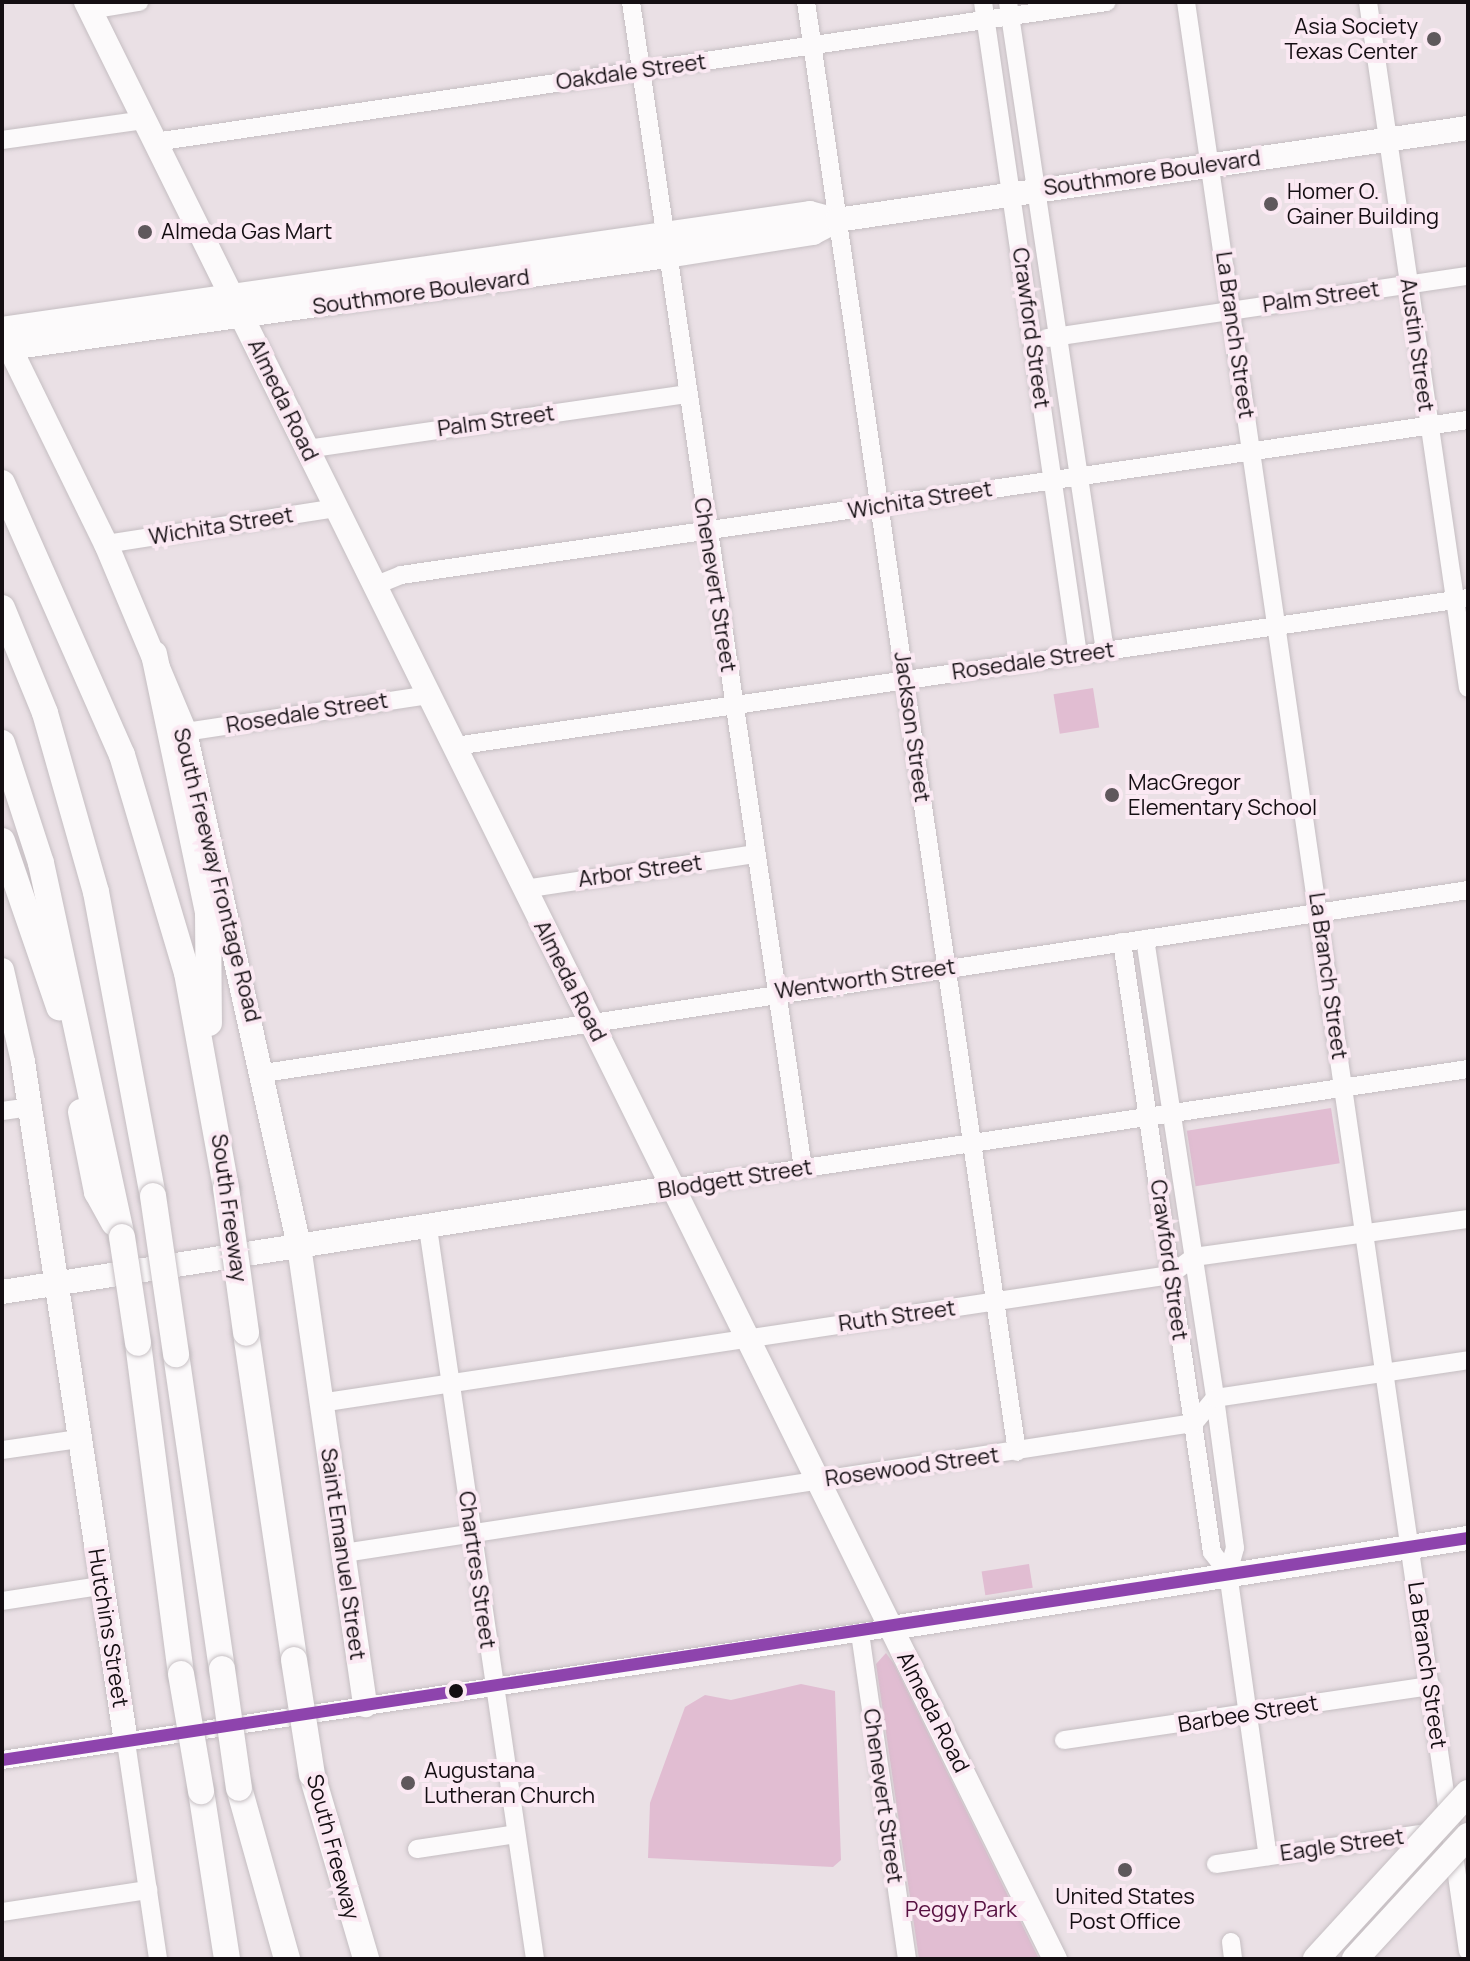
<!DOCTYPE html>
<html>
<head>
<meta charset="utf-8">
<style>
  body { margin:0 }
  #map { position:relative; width:1470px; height:1961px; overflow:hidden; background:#eae0e5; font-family:Manrope,sans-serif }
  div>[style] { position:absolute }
  .green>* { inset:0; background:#e1bdd2; transform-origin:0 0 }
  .roads { filter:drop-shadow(0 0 2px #c5bec2) drop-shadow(0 0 2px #c5bec2) }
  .minor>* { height:18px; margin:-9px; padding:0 9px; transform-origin:9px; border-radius:9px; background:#fcfafb }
  .major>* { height:24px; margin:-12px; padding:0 12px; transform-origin:12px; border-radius:12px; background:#fcfafb }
  .highway>* { height:26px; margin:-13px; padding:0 13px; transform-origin:13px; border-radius:13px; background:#fcfafb }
  .bridges { filter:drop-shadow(0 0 2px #c5bec2) drop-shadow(0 0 2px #c5bec2) }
  .highway-bridge>* { height:26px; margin:-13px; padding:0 13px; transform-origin:13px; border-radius:13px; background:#fcfafb }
  .bus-1>* { height:12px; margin:-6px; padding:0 6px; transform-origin:6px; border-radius:6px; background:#8e44ad }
  .dots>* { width:22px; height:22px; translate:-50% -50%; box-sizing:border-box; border:4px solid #fbe9f3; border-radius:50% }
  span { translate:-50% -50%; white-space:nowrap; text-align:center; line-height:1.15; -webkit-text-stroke:8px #fbe9f3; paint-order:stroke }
  .poi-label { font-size:22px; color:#140e12 }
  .right { translate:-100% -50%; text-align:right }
  .left { translate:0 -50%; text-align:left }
  .street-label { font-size:22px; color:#140e12 }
  .park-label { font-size:22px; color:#571041 }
  .frame { position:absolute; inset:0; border:4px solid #140e12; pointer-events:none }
</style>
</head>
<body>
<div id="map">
  <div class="green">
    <i style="left:1093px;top:688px;width:40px;height:40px;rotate:81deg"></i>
    <i style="left:1331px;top:1108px;width:56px;height:146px;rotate:81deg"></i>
    <i style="left:1029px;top:1564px;width:24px;height:48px;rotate:81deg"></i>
    <i style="clip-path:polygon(886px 1653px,894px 1664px,1039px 1959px,919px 1959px,876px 1664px)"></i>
    <i style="clip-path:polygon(801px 1684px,835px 1691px,841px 1860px,833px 1867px,648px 1858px,650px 1803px,685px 1707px,705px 1695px,731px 1700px)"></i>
  </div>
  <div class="roads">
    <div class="minor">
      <i style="left:631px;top:2px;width:1179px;rotate:81.61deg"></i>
      <i style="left:806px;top:2px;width:1465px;rotate:81.72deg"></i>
      <i style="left:983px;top:2px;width:660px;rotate:81.72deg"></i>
      <i style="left:1008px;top:2px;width:656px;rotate:81.5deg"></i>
      <i style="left:1186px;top:2px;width:1969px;rotate:81.77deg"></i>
      <i style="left:1368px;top:2px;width:693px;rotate:81.71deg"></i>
      <i style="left:90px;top:10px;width:50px;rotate:-9.3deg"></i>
      <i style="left:2px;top:140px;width:143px;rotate:-8deg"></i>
      <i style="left:155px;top:142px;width:962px;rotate:-8.37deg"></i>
      <i style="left:1047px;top:338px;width:426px;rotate:-8.4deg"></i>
      <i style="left:306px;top:449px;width:384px;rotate:-8.2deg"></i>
      <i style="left:106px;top:544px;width:233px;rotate:-8.9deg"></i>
      <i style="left:374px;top:586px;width:29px;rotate:-22deg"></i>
      <i style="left:401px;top:575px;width:1078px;rotate:-8.27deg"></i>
      <i style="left:185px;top:732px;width:247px;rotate:-8.6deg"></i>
      <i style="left:455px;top:746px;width:1024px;rotate:-8.31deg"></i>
      <i style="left:524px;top:889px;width:234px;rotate:-8.6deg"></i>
      <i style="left:1145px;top:939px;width:464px;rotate:81.3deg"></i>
      <i style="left:1215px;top:1398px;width:151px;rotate:82.4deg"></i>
      <i style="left:1235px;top:1548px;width:26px;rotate:106deg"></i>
      <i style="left:1228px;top:1573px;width:286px;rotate:82deg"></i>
      <i style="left:1122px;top:942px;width:617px;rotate:81.61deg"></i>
      <i style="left:1212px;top:1552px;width:26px;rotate:53deg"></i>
      <i style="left:264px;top:1073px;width:1218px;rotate:-8.64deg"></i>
      <i style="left:2px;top:1111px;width:28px;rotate:-8deg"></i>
      <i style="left:671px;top:1188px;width:806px;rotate:-8.49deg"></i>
      <i style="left:428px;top:1228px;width:739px;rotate:81.67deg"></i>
      <i style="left:320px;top:1403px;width:860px;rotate:-8.56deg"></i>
      <i style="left:1170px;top:1275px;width:30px;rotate:-37deg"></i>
      <i style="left:1194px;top:1257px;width:277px;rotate:-7.9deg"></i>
      <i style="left:2px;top:1450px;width:77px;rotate:-8.2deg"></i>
      <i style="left:344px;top:1553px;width:860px;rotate:-8.7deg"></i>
      <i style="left:1194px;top:1423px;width:33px;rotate:-50deg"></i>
      <i style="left:1215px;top:1398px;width:256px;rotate:-8.5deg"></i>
      <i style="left:2px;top:1601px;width:99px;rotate:-8.7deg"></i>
      <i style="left:860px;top:1633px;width:329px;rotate:81.8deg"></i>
      <i style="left:1064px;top:1740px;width:371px;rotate:-8.4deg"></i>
      <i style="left:126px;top:1742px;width:219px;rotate:81.6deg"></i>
      <i style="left:2px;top:1760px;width:899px;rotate:-8.45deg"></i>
      <i style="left:417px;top:1849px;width:100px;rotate:-8.6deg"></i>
      <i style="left:1216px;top:1864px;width:220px;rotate:-8.4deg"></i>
      <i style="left:2px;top:1912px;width:148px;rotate:-8.6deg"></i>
      <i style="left:1231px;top:1942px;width:17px;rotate:83deg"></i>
    </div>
    <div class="major">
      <i style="left:86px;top:2px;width:2184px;rotate:63.66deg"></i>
      <i style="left:2px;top:329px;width:816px;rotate:-8.17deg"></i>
      <i style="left:810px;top:213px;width:28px;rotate:15deg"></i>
      <i style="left:2px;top:332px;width:236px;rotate:63.9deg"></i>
      <i style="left:106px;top:544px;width:204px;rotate:67.2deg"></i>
      <i style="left:185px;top:732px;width:526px;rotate:77.49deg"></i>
      <i style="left:299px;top:1246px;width:464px;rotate:81.8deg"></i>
      <i style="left:2px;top:349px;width:671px;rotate:-7.96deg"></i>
      <i style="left:667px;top:256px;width:148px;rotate:-9deg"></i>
      <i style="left:813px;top:233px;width:27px;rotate:-28deg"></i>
      <i style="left:837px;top:220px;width:638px;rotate:-8.3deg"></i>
      <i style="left:2px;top:970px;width:94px;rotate:77.1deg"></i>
      <i style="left:23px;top:1062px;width:688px;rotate:81.39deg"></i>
      <i style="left:2px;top:1292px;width:677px;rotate:-8.84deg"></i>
      <i style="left:891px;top:1628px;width:584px;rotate:-8.87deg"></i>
    </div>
    <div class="highway">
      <i style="left:2px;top:483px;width:297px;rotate:66.2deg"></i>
      <i style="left:122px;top:755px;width:227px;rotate:73.4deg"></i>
      <i style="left:187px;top:973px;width:219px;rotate:79.7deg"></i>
      <i style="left:2px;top:608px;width:113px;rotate:67.7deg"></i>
      <i style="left:45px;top:713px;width:186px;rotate:74.1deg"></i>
      <i style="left:96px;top:892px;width:309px;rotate:79.4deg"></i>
      <i style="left:154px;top:654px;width:265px;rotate:78.2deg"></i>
      <i style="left:208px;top:913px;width:110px;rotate:89.5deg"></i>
      <i style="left:2px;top:743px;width:126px;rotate:72deg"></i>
      <i style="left:41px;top:863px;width:383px;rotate:77.8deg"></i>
      <i style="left:2px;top:841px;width:176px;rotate:71deg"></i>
      <i style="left:81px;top:1112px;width:82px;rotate:78.7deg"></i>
      <i style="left:97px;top:1192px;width:35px;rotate:61deg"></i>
      <i style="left:246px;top:1333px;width:331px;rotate:81.6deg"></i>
      <i style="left:138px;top:1343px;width:334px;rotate:82.6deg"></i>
      <i style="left:176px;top:1354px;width:318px;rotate:81.7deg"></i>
      <i style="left:312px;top:1775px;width:192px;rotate:73.6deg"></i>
      <i style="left:239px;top:1788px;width:178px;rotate:74.3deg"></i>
      <i style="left:201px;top:1791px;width:170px;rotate:81.2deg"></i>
    </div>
  </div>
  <div class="bridges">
    <div class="highway-bridge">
      <i style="left:226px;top:1188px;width:146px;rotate:82.1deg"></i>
      <i style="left:153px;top:1196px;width:160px;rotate:81.7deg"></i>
      <i style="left:122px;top:1237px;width:107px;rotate:81.4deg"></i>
      <i style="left:294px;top:1660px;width:116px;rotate:81.1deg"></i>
      <i style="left:222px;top:1669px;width:120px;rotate:81.9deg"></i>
      <i style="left:181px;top:1674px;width:119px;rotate:80.3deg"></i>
      <i style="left:1316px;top:1959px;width:225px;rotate:-47.5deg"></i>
      <i style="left:1355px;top:1959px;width:167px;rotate:-47.4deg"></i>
    </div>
  </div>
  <div class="bus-1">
    <i style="left:2px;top:1760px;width:1483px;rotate:-8.61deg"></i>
  </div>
  <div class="dots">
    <i style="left:1434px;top:39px;background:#5f585c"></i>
    <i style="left:1271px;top:204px;background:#5f585c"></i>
    <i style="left:145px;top:232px;background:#5f585c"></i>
    <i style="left:1112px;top:795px;background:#5f585c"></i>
    <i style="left:456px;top:1691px;background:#140e12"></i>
    <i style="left:408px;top:1783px;background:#5f585c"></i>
    <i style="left:1125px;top:1870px;background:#5f585c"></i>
  </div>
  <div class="poi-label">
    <span class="right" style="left:1418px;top:39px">Asia Society<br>Texas Center</span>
    <span class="left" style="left:1287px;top:204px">Homer O.<br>Gainer Building</span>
    <span class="left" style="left:161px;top:232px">Almeda Gas Mart</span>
    <span class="left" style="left:1128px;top:795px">MacGregor<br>Elementary School</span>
    <span class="left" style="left:424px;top:1783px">Augustana<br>Lutheran Church</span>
    <span style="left:1125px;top:1909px">United States<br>Post Office</span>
  </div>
  <div class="street-label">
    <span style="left:631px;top:72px;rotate:-8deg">Oakdale Street</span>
    <span style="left:1152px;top:173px;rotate:-8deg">Southmore Boulevard</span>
    <span style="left:421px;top:292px;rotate:-8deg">Southmore Boulevard</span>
    <span style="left:1321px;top:297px;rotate:-8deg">Palm Street</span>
    <span style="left:1031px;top:328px;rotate:82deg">Crawford Street</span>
    <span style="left:1235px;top:335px;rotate:82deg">La Branch Street</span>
    <span style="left:1417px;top:345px;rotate:82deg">Austin Street</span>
    <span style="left:283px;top:400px;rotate:64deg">Almeda Road</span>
    <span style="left:496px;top:421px;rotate:-8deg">Palm Street</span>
    <span style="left:920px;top:500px;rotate:-9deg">Wichita Street</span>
    <span style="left:221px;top:526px;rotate:-9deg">Wichita Street</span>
    <span style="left:715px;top:585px;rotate:81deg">Chenevert Street</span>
    <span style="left:1033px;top:661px;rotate:-8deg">Rosedale Street</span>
    <span style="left:307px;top:713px;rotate:-9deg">Rosedale Street</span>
    <span style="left:912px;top:727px;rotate:82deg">Jackson Street</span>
    <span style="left:640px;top:871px;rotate:-8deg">Arbor Street</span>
    <span style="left:217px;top:875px;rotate:76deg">South Freeway Frontage Road</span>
    <span style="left:1328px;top:976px;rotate:82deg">La Branch Street</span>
    <span style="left:865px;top:979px;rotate:-8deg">Wentworth Street</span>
    <span style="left:570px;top:981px;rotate:63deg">Almeda Road</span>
    <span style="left:735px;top:1179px;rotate:-9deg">Blodgett Street</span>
    <span style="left:229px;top:1208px;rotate:82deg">South Freeway</span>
    <span style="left:1169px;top:1260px;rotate:82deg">Crawford Street</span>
    <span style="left:897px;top:1316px;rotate:-8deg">Ruth Street</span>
    <span style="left:912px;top:1467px;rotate:-8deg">Rosewood Street</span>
    <span style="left:343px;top:1554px;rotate:82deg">Saint Emanuel Street</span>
    <span style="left:477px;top:1570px;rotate:82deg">Chartres Street</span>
    <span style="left:108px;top:1628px;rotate:81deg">Hutchins Street</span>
    <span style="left:1427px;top:1665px;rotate:82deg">La Branch Street</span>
    <span style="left:933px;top:1712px;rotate:63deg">Almeda Road</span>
    <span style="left:1248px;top:1714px;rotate:-9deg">Barbee Street</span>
    <span style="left:883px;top:1796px;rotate:82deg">Chenevert Street</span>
    <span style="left:1342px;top:1845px;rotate:-8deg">Eagle Street</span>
    <span style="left:333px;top:1847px;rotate:75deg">South Freeway</span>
  </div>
  <div class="park-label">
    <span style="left:961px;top:1910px">Peggy Park</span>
  </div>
  <div class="frame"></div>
</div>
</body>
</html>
